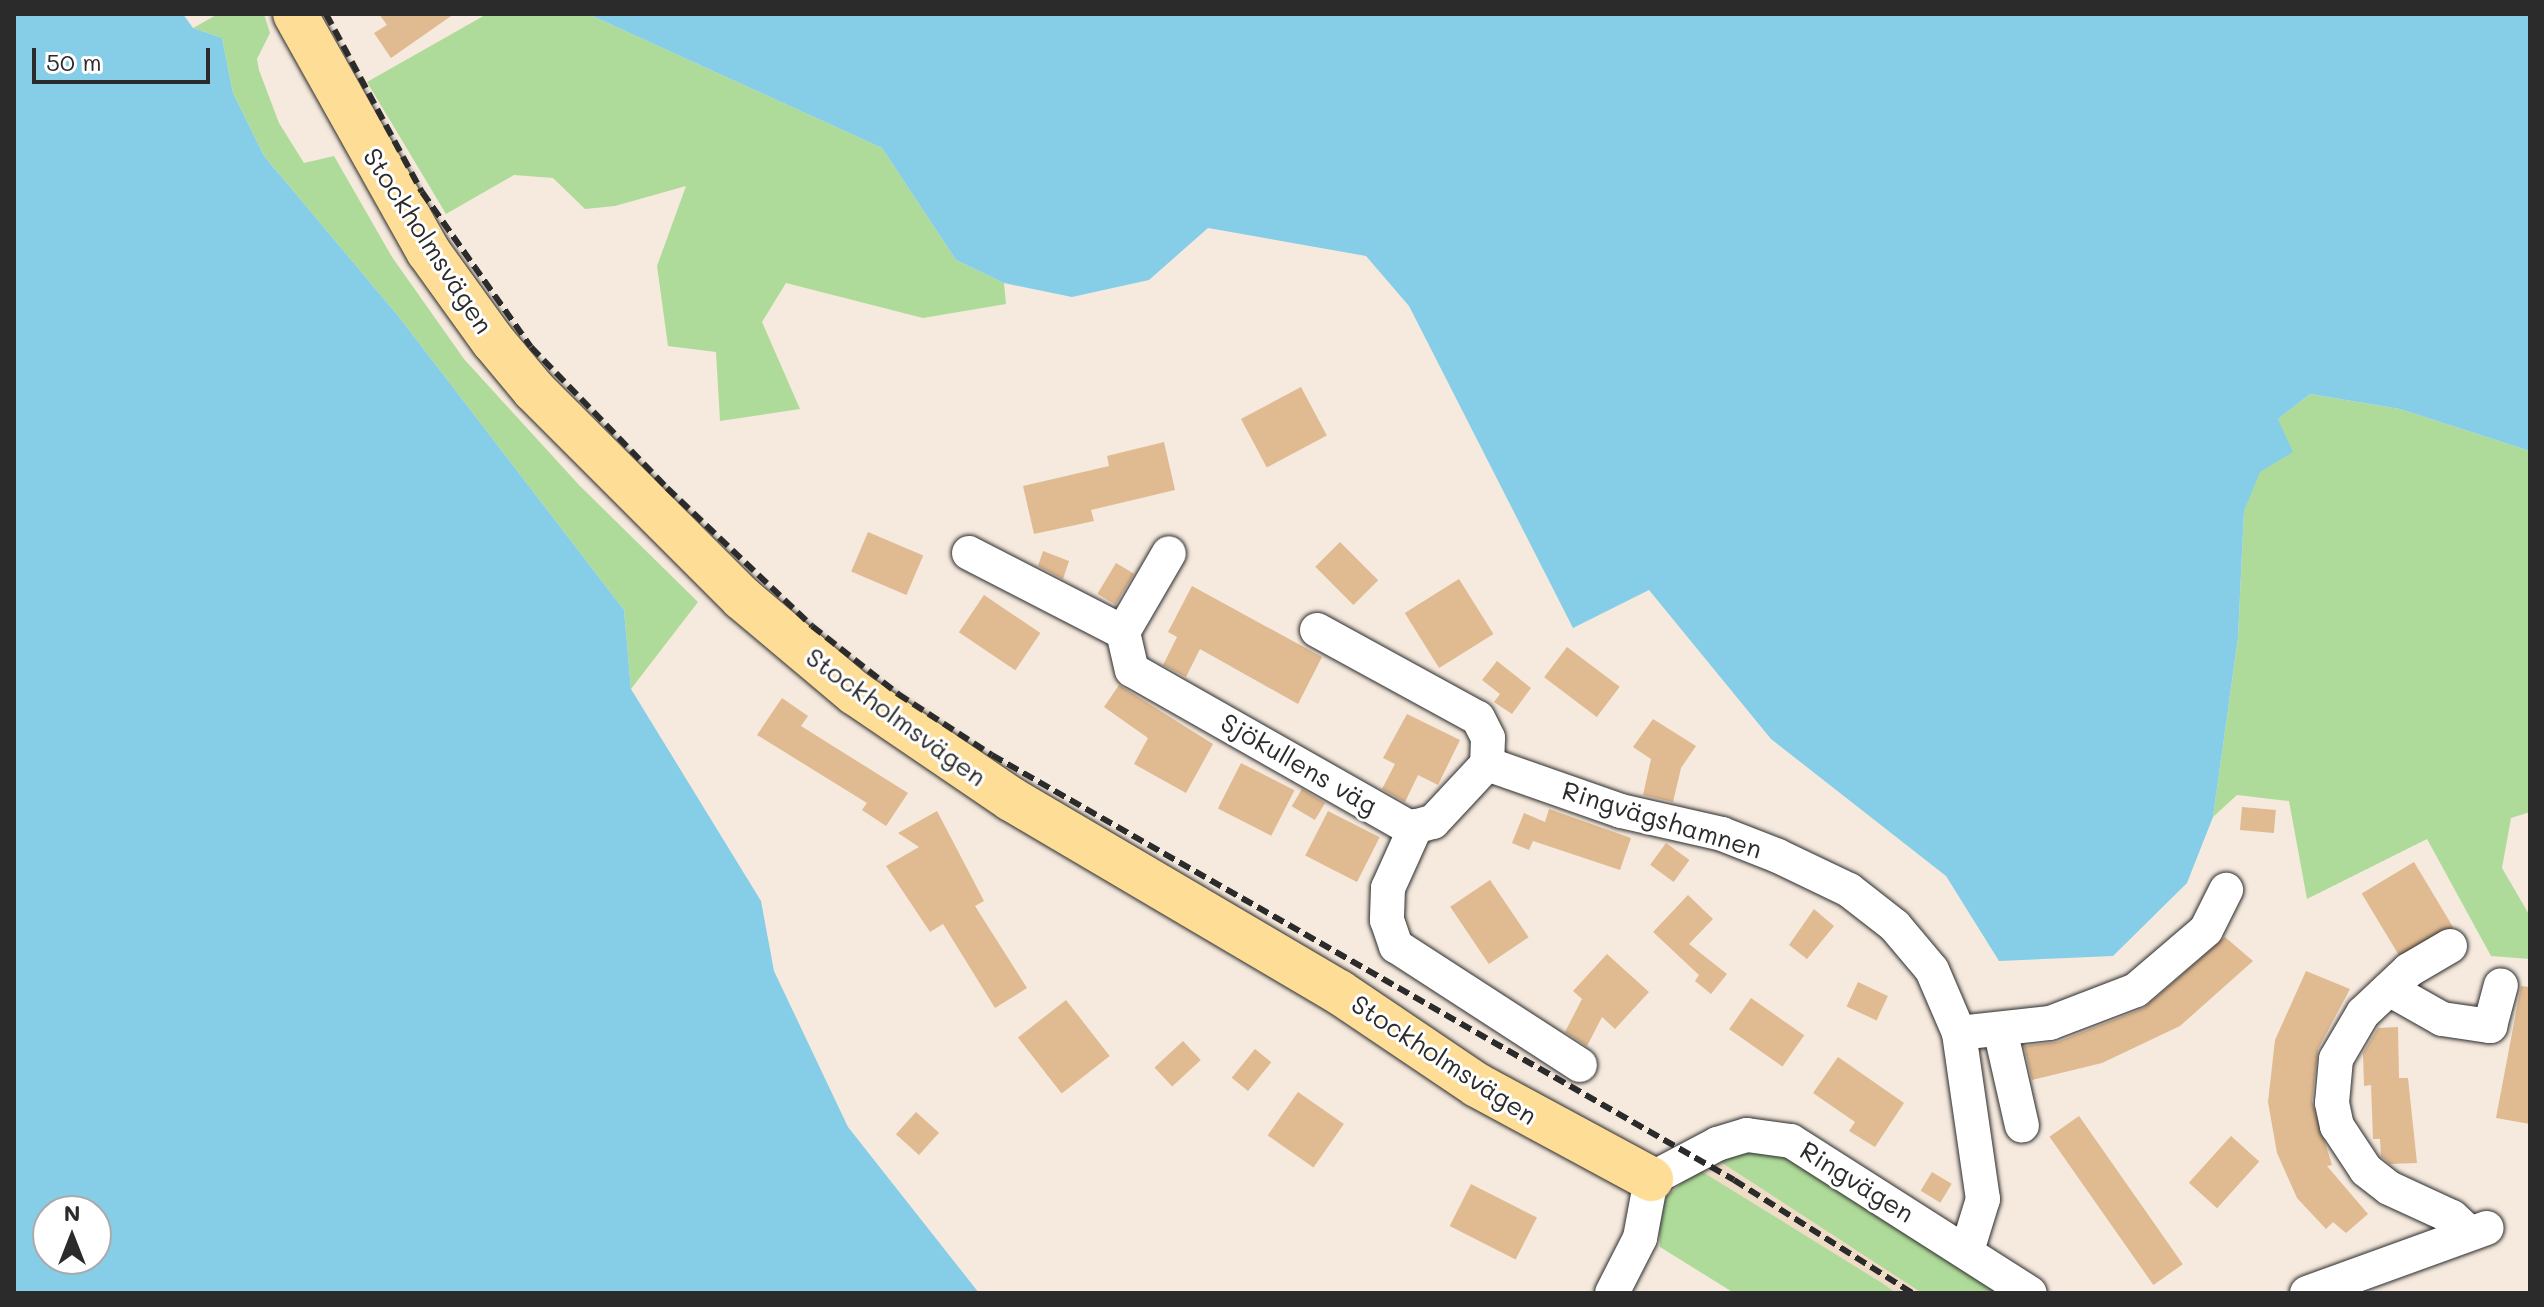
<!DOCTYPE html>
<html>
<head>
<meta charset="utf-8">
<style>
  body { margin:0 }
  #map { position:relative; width:2544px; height:1307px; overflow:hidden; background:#f6eade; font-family:Mali,sans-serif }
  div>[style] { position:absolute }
  .built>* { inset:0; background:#efdcc7 }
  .green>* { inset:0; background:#afdb9a }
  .water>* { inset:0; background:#86cee7 }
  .building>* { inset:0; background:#e0ba91; transform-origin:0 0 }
  .roads { filter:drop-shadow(0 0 2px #2b2b2b) drop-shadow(0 0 2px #2b2b2b) }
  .minor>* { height:34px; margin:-17px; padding:0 17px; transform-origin:17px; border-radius:17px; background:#fff }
  .major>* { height:44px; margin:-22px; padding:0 22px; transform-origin:22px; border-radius:22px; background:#fedd96 }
  .rail>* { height:6px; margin-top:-3px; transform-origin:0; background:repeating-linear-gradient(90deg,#2b2b2b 0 12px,transparent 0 18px) }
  span { translate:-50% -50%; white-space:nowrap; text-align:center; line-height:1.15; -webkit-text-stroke:6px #fff; paint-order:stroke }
  .street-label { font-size:26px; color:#2b2b2b }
  .frame { position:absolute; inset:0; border:16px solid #2b2b2b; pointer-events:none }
  .north { position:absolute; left:32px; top:1195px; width:80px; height:80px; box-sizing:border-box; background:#fff; border:2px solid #aaa; border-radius:50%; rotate:0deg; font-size:22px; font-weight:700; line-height:32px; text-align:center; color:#2b2b2b }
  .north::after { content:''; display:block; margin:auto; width:28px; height:36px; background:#2b2b2b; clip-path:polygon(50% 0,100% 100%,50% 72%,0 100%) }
  .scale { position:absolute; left:32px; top:48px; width:178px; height:36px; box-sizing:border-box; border:4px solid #2b2b2b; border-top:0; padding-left:10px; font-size:24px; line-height:28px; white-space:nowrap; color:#2b2b2b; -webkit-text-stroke:6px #fff; paint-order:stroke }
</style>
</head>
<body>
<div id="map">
  <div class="built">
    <i style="clip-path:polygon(1713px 1157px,1889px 1269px,1922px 1293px,1896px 1293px,1698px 1169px)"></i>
  </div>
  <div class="green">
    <i style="clip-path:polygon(218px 14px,264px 14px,270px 33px,257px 59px,259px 70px,279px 123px,304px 163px,334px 156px,392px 257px,464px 359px,579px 485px,698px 602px,631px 689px,624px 610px,399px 317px,264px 156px,233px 93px,222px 38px,193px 28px)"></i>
    <i style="clip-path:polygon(487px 14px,588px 14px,882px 148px,956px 260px,1004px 283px,1006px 304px,923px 318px,786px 283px,762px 322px,800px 409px,720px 421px,716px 352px,668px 346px,657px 266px,686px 186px,615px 206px,585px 209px,553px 178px,514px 175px,446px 214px,367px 82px)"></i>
    <i style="clip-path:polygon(2310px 394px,2400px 409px,2530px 451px,2530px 812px,2511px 818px,2502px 868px,2530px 916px,2530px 959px,2491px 956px,2427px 839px,2307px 899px,2289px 801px,2237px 795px,2213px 817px,2238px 638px,2244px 511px,2278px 419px)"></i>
    <i style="clip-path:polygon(1736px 1147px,1779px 1150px,2009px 1293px,1922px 1293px,1713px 1157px)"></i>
    <i style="clip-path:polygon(1698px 1169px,1882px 1283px,1896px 1293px,1734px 1293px,1660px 1247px,1659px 1213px,1667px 1196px)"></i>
  </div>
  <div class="water">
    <i style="clip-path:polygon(evenodd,14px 14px,183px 14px,193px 28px,222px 38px,233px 93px,264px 156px,399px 317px,624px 610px,631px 689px,761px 901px,774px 971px,848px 1127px,979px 1293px,14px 1293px,14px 14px,48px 1211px,96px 1211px,96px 1259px,48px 1259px,48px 1211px)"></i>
    <i style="clip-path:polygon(588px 14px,2530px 14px,2530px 451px,2400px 409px,2310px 394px,2278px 419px,2293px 452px,2260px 472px,2244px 511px,2238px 638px,2213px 817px,2187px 883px,2113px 956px,1999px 961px,1946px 876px,1771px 739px,1649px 590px,1573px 628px,1409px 306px,1366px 256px,1208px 228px,1149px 280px,1072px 297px,1004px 283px,956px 260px,882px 148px)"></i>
  </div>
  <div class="building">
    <i style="clip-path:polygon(379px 14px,454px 14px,391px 58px,374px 33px,387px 25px)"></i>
    <i style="left:1301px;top:387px;width:55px;height:68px;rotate:62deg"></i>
    <i style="clip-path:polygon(1164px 442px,1175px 490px,1091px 510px,1094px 521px,1034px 534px,1023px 486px,1109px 466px,1107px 456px)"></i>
    <i style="left:868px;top:532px;width:60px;height:43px;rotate:23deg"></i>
    <i style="left:1340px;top:542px;width:54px;height:35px;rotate:45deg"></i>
    <i style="clip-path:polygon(1043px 551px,1069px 561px,1063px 579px,1038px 566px)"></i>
    <i style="left:1116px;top:563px;width:21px;height:36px;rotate:31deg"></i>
    <i style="left:1459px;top:579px;width:65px;height:64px;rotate:58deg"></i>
    <i style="clip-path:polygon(1192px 586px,1322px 657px,1298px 704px,1200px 649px,1186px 677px,1163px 665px,1177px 637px,1168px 632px)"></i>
    <i style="left:984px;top:595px;width:68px;height:45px;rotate:34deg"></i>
    <i style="left:1567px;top:647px;width:66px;height:38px;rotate:37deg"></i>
    <i style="clip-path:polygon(1497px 661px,1531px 688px,1512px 714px,1494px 702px,1500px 694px,1482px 680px)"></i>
    <i style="clip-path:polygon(1119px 685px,1213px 744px,1186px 793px,1134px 764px,1148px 738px,1104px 707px)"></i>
    <i style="clip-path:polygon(782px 698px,808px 716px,801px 726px,908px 793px,886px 826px,862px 810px,867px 803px,757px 735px)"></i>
    <i style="clip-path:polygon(1407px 714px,1460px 740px,1438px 785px,1418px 775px,1405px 802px,1382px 789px,1395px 764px,1383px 758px)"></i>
    <i style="clip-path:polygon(1653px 719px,1696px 746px,1681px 768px,1673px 802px,1643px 795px,1651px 759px,1633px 747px)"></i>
    <i style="left:1241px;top:763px;width:60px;height:51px;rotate:27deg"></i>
    <i style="left:1302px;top:789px;width:27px;height:20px;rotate:31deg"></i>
    <i style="left:2242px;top:807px;width:34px;height:23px;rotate:5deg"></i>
    <i style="clip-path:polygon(1549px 809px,1631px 838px,1620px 870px,1533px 841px,1529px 850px,1512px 843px,1524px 813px,1545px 822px)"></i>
    <i style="clip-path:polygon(937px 811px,984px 901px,975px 906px,1027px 988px,995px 1008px,943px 924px,930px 932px,886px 866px,919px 847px,898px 833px)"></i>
    <i style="left:1328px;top:811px;width:58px;height:50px;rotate:27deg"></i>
    <i style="left:1666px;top:843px;width:29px;height:27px;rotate:36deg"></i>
    <i style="left:2414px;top:862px;width:76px;height:61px;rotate:59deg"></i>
    <i style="left:1490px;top:880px;width:69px;height:48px;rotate:56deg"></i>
    <i style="clip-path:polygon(1688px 895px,1713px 919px,1689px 944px,1727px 974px,1711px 994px,1695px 981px,1699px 975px,1653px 932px)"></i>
    <i style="clip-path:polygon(1814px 909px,1834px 926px,1807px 959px,1789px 945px)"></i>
    <i style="clip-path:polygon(2225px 937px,2253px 961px,2180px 1026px,2102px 1063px,2032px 1080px,2024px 1046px,2057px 1042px,2144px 1008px)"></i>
    <i style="clip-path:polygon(1607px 954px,1649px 992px,1615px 1029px,1602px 1017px,1587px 1046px,1565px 1032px,1582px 999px,1573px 991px)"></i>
    <i style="clip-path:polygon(2306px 971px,2350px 989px,2318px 1049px,2312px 1101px,2332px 1165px,2327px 1166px,2368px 1214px,2346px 1233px,2333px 1222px,2326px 1229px,2297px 1198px,2277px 1153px,2268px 1102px,2275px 1040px)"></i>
    <i style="left:1858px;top:982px;width:33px;height:27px;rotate:25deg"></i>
    <i style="clip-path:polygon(2521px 986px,2530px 987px,2530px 1124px,2496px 1118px)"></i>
    <i style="left:1751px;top:998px;width:65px;height:38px;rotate:35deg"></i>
    <i style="left:1066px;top:1000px;width:71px;height:61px;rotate:52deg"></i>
    <i style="clip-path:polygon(2398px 1027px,2399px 1078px,2408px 1078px,2417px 1163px,2390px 1164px,2381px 1156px,2380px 1139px,2373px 1139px,2371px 1085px,2364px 1086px,2363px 1053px,2378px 1028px)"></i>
    <i style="left:1183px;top:1041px;width:26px;height:39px;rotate:47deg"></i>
    <i style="left:1255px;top:1049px;width:21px;height:37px;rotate:39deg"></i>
    <i style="clip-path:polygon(1838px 1057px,1904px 1103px,1875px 1147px,1849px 1131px,1855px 1122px,1813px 1093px)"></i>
    <i style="left:1298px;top:1092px;width:56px;height:53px;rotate:35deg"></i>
    <i style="left:916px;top:1112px;width:31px;height:30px;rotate:42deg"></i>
    <i style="left:2079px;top:1116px;width:181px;height:36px;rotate:55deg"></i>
    <i style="left:2231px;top:1136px;width:38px;height:63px;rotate:42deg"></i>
    <i style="left:1932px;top:1172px;width:23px;height:22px;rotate:31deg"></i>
    <i style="left:1471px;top:1184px;width:74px;height:47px;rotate:27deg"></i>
  </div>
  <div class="roads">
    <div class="minor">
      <i style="left:969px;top:553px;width:173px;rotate:27.2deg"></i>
      <i style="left:1123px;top:632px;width:39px;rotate:77deg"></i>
      <i style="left:1132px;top:670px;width:320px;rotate:29.6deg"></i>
      <i style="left:1410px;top:828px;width:24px;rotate:-15deg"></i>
      <i style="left:1433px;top:822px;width:79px;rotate:-47deg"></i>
      <i style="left:1317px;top:630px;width:183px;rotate:28.7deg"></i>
      <i style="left:1478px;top:718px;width:22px;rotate:63deg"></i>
      <i style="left:1488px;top:738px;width:26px;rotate:92deg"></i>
      <i style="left:1487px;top:764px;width:142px;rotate:19.3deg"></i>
      <i style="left:1621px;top:811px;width:104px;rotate:12.8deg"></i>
      <i style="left:1722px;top:834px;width:60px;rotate:21.4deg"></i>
      <i style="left:1778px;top:856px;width:79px;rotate:25.6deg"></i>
      <i style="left:1849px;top:890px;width:58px;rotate:38deg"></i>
      <i style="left:1895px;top:926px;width:57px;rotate:49.9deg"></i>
      <i style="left:1932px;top:970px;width:69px;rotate:66.8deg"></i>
      <i style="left:1959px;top:1033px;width:168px;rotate:81.8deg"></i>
      <i style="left:1983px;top:1199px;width:54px;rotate:107.1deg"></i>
      <i style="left:1123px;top:632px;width:91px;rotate:-59.8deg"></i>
      <i style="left:1416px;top:826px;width:68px;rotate:114.3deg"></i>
      <i style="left:1388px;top:888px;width:32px;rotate:92deg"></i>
      <i style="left:1387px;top:920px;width:28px;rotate:71deg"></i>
      <i style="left:1396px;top:946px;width:219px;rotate:32.9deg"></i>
      <i style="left:2450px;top:946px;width:48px;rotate:149.7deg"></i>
      <i style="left:2409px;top:970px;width:63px;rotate:136.9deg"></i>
      <i style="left:2363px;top:1013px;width:53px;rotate:120.4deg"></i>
      <i style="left:2336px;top:1059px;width:44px;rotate:95.2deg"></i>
      <i style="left:2332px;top:1103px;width:24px;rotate:78deg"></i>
      <i style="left:2337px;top:1126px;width:53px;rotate:56.6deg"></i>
      <i style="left:2366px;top:1170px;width:29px;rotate:38deg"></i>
      <i style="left:2389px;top:1188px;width:69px;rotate:24.7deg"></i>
      <i style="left:2452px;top:1217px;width:22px;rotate:43deg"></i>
      <i style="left:2389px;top:989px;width:61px;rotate:29.5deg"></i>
      <i style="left:2442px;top:1019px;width:49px;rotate:8.3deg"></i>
      <i style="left:2490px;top:1026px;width:42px;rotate:-75deg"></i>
      <i style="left:2000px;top:1029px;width:99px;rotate:77.2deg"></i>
      <i style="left:1959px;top:1033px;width:92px;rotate:-6.3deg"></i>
      <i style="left:2050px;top:1023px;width:92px;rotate:-21deg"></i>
      <i style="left:2136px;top:990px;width:92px;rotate:-40.6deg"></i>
      <i style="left:2206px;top:930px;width:45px;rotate:-63.4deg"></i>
      <i style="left:1612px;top:1293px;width:62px;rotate:-63deg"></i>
      <i style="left:1640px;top:1238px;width:60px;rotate:-79.4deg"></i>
      <i style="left:1651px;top:1179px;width:75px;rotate:-27.9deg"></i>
      <i style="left:1717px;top:1144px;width:31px;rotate:-17deg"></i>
      <i style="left:1747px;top:1135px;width:44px;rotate:7.8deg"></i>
      <i style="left:1791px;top:1141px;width:283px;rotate:32.5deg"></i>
      <i style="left:2307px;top:1293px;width:191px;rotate:-19.9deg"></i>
    </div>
    <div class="major">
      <i style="left:295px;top:14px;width:272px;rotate:60.7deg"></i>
      <i style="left:428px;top:251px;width:111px;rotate:54.2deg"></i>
      <i style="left:493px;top:341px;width:64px;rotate:50.1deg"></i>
      <i style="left:534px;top:390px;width:294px;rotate:45deg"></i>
      <i style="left:742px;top:598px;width:148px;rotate:40.1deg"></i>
      <i style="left:855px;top:693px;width:189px;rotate:34.2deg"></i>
      <i style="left:1011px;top:799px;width:381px;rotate:30.5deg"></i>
      <i style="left:1339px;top:992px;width:166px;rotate:34deg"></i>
      <i style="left:1477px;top:1085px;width:198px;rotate:28.4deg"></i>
    </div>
  </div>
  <div class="rail">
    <i style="left:326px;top:14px;width:202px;rotate:61.7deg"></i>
    <i style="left:422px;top:192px;width:189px;rotate:54.9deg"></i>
    <i style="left:531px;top:347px;width:196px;rotate:46deg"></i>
    <i style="left:667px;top:488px;width:200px;rotate:43.6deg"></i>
    <i style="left:812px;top:626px;width:110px;rotate:38.3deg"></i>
    <i style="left:898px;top:694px;width:112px;rotate:33deg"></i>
    <i style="left:992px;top:755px;width:855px;rotate:29.8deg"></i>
    <i style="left:1734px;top:1180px;width:211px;rotate:32.4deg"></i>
  </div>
  <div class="street-label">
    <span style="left:428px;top:241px;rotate:57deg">Stockholmsvägen</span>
    <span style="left:896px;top:717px;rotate:36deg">Stockholmsvägen</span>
    <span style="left:1299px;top:764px;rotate:30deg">Sjökullens väg</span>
    <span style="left:1662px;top:820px;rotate:17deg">Ringvägshamnen</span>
    <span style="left:1444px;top:1060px;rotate:33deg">Stockholmsvägen</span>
    <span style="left:1857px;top:1182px;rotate:32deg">Ringvägen</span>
  </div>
  <div class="frame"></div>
  <div class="north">N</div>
  <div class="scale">50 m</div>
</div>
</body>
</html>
